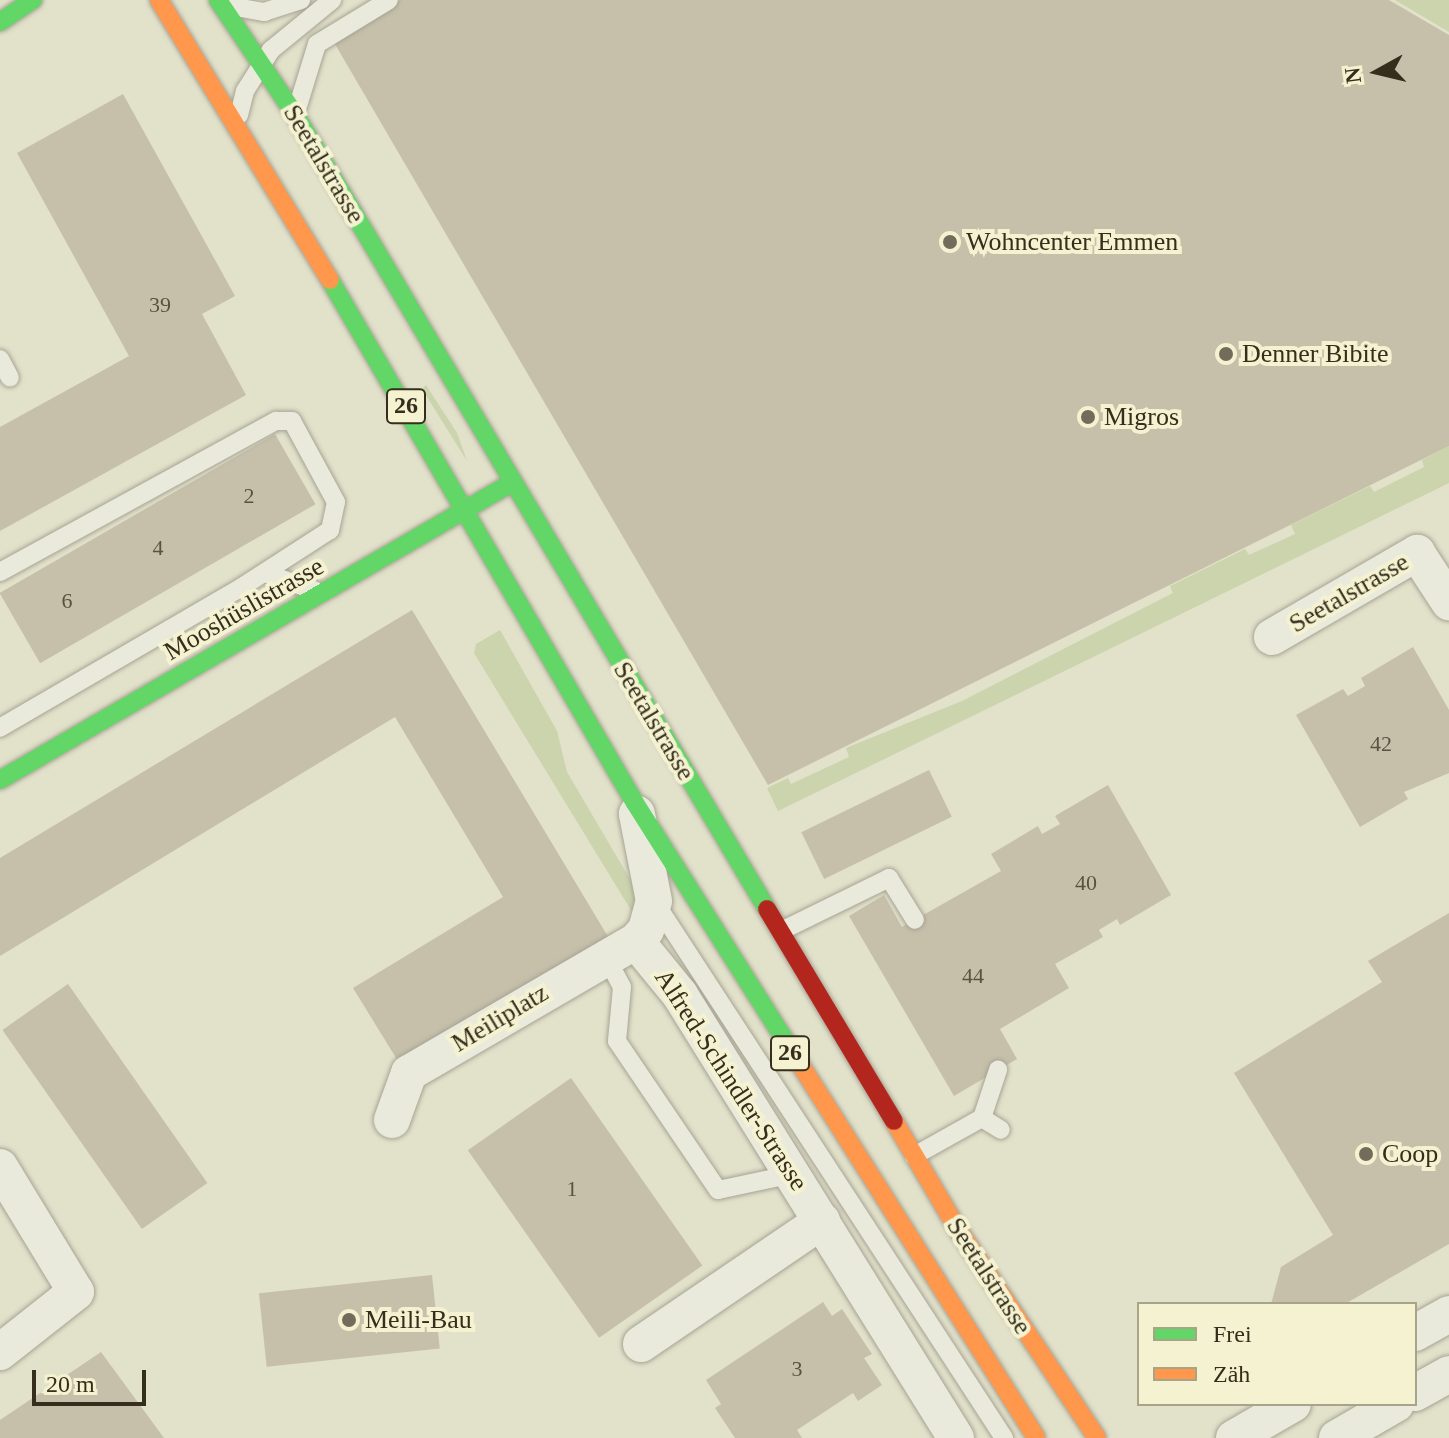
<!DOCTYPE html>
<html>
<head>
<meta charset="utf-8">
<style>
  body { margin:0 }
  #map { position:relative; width:1449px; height:1438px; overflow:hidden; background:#e2e1ca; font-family:"Times New Roman",serif }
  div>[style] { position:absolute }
  .green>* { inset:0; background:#cbd4ad }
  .building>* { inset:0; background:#c6c0ab; transform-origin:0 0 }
  .roads { filter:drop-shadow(0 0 2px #a7a494) drop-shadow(0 0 2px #a7a494) }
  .lane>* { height:18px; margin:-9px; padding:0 9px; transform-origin:9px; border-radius:9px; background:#eaeadc }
  .street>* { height:36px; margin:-18px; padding:0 18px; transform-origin:18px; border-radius:18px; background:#eaeadc }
  .fast>* { height:18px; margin:-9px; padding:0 9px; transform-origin:9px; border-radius:9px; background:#63d668 }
  .slow>* { height:18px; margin:-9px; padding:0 9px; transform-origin:9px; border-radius:9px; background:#ff974d }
  .jam>* { height:18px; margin:-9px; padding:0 9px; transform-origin:9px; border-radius:9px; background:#b3261e }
  .dots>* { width:22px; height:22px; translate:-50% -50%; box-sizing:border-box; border:4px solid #f4f2d0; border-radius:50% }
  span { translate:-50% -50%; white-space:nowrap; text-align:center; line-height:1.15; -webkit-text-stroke:8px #f4f2d0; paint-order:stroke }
  .number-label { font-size:22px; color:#595240 }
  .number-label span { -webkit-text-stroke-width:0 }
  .shield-label span { padding:2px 6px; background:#f4f2d0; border:2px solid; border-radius:6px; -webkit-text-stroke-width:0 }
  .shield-label { font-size:24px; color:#352e1d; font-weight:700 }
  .street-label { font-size:26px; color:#352e1d }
  .poi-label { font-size:26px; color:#352e1d }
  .left { translate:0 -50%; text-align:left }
  .legend { position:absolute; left:1137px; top:1302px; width:280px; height:104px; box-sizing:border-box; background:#f4f2d0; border:2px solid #a8a488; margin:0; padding:10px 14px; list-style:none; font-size:24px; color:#352e1d }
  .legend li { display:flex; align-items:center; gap:16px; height:40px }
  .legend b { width:40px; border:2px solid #a8a488 }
  .north { position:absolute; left:1337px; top:32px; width:80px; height:80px; -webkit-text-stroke:6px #f4f2d0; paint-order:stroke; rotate:262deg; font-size:22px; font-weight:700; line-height:32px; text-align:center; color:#352e1d }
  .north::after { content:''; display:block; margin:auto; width:28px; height:36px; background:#352e1d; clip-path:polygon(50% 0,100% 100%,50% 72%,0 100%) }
  .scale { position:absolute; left:32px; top:1370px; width:114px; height:36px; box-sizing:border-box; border:4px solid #352e1d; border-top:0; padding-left:10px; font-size:24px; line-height:28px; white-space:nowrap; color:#352e1d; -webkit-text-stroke:6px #f4f2d0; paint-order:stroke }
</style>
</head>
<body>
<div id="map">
  <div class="green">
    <i style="clip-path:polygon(1395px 0,1449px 0,1449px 32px)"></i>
    <i style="clip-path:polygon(426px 385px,457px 433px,467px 461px,422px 389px)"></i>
    <i style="clip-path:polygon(1449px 446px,1449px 483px,778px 811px,767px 788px,788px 778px,791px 784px,849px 757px,846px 748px,962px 701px,1173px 593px,1170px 586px,1245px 549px,1249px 555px,1295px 534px,1291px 525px,1370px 486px,1374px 492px,1424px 467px,1422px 460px)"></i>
    <i style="clip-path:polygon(500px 630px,557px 731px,567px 772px,634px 886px,637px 920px,474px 653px,476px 644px)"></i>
  </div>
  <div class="building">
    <i style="clip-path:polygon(400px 0,1389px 0,1449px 35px,1449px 446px,768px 785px,332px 39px)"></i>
    <i style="clip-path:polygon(123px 94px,235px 296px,202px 314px,246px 395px,0 531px,0 427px,129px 356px,17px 153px)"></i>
    <i style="left:275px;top:434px;width:81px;height:318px;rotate:60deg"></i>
    <i style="clip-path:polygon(412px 610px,610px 940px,401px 1066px,353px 988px,503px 897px,395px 717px,0 956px,0 858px)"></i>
    <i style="clip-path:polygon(1413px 647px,1449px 710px,1449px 773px,1404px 792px,1408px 799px,1360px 827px,1296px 715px,1343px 689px,1348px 696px,1365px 686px,1361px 678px)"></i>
    <i style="left:929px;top:770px;width:52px;height:142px;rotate:64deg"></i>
    <i style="clip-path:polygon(1108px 785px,1171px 895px,1120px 925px,1117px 919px,1099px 930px,1103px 937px,1055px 964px,1069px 988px,1000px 1029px,1017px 1059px,954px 1096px,849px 916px,884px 895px,902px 927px,1001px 871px,991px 854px,1038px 826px,1042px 834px,1060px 824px,1055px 816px)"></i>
    <i style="clip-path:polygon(1449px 913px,1449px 1244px,1345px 1304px,1271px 1304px,1281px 1267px,1333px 1235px,1234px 1073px,1382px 982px,1368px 961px)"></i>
    <i style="left:68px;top:984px;width:243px;height:80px;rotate:55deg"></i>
    <i style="left:571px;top:1078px;width:229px;height:126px;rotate:55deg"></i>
    <i style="left:432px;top:1275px;width:74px;height:174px;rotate:84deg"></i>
    <i style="clip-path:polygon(823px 1302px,832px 1316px,842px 1309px,872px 1354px,864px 1358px,882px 1385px,858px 1401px,853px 1393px,797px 1430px,802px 1438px,735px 1438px,715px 1408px,721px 1404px,706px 1380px)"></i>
    <i style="clip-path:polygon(101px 1352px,164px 1438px,0 1438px,0 1420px)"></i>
  </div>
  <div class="roads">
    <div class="lane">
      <i style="left:230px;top:6px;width:35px;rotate:10deg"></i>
      <i style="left:264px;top:12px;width:39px;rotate:-18deg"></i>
      <i style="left:297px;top:109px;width:68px;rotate:-72.9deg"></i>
      <i style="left:317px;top:44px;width:84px;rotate:-31.4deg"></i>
      <i style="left:239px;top:115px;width:25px;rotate:-76deg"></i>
      <i style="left:245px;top:91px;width:49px;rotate:-57.6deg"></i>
      <i style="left:271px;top:50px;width:79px;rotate:-39.3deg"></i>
      <i style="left:0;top:359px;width:21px;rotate:62deg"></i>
      <i style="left:0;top:572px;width:315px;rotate:-28.7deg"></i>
      <i style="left:276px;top:421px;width:16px"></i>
      <i style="left:292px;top:421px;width:92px;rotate:61.5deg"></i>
      <i style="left:336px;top:502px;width:29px;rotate:102deg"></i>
      <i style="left:330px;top:530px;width:105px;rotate:147.1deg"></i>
      <i style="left:242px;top:587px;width:280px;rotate:149.8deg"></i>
      <i style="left:265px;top:573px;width:54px;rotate:19.4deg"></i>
      <i style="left:654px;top:901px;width:641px;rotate:56.9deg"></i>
      <i style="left:783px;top:930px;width:118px;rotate:-26.1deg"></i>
      <i style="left:889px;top:878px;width:49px;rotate:58.2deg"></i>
      <i style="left:605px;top:955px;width:36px;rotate:62deg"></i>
      <i style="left:622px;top:987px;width:54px;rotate:95.3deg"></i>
      <i style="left:617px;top:1041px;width:180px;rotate:55.9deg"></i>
      <i style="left:718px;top:1190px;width:77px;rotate:-12deg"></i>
      <i style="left:982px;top:1118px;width:22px;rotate:32deg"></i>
      <i style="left:914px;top:1156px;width:78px;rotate:-29.2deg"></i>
      <i style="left:982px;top:1118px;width:51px;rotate:-71.6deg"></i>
    </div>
    <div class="street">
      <i style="left:1272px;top:637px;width:168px;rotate:-30.1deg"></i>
      <i style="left:1417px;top:553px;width:59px;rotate:56.9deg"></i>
      <i style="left:636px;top:941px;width:70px;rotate:50.8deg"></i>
      <i style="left:680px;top:995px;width:522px;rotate:58.08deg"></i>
      <i style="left:392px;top:1120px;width:50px;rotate:-70.1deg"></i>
      <i style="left:409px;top:1073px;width:263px;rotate:-30.2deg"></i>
      <i style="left:636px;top:941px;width:15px;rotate:-48deg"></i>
      <i style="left:646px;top:930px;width:30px;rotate:-75deg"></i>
      <i style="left:654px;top:901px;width:89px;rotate:-101.1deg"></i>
      <i style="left:0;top:1167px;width:146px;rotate:58.7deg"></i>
      <i style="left:76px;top:1292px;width:97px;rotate:141.7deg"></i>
      <i style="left:1415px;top:1333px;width:39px;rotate:-29deg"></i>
      <i style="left:641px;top:1344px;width:219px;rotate:-34.2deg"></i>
      <i style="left:1415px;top:1393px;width:39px;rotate:-29deg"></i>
      <i style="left:1234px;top:1438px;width:68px;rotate:-30deg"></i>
      <i style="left:1337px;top:1438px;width:68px;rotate:-30deg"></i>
    </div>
    <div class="fast">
      <i style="left:218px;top:0;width:140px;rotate:56.1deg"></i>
      <i style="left:296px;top:116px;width:922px;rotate:59.29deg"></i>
      <i style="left:0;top:22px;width:40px;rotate:-34deg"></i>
      <i style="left:330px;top:280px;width:605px;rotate:59.75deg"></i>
      <i style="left:635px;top:803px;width:309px;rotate:57.7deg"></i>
      <i style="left:0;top:780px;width:593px;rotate:-30.15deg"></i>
    </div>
    <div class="slow">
      <i style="left:159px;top:0;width:328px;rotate:58.6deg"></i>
      <i style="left:800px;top:1064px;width:442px;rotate:57.7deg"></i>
      <i style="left:894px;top:1121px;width:124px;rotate:59.5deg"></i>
      <i style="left:957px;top:1228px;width:252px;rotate:56.3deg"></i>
    </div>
    <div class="jam">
      <i style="left:767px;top:909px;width:247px;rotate:59.1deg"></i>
    </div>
  </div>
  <div class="dots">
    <i style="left:950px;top:242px;background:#726d5a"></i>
    <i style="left:1226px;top:354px;background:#726d5a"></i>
    <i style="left:1088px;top:417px;background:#726d5a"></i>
    <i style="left:1366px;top:1154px;background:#726d5a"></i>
    <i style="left:349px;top:1320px;background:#726d5a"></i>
  </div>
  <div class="number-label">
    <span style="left:160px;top:305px">39</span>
    <span style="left:249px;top:496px">2</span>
    <span style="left:158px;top:548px">4</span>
    <span style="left:67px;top:601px">6</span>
    <span style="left:1381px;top:744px">42</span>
    <span style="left:1086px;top:883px">40</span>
    <span style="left:973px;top:976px">44</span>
    <span style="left:572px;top:1189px">1</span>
    <span style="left:797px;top:1369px">3</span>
  </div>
  <div class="shield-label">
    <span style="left:406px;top:406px">26</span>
    <span style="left:790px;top:1053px">26</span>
  </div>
  <div class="street-label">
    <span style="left:324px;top:164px;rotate:59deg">Seetalstrasse</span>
    <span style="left:1349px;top:593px;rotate:-30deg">Seetalstrasse</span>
    <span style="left:244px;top:609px;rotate:-30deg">Mooshüslistrasse</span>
    <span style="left:654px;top:721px;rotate:59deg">Seetalstrasse</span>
    <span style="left:500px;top:1018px;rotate:-31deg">Meiliplatz</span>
    <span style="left:731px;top:1080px;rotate:57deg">Alfred-Schindler-Strasse</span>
    <span style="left:989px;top:1276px;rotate:57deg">Seetalstrasse</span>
  </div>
  <div class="poi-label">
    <span class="left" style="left:966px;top:242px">Wohncenter Emmen</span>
    <span class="left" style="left:1242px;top:354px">Denner Bibite</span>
    <span class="left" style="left:1104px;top:417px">Migros</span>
    <span class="left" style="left:1382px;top:1154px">Coop</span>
    <span class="left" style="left:365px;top:1320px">Meili-Bau</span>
  </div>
  <ul class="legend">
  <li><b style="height:10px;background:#63d668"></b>Frei</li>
  <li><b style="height:10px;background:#ff974d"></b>Zäh</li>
  </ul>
  <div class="north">N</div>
  <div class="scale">20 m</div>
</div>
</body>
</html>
